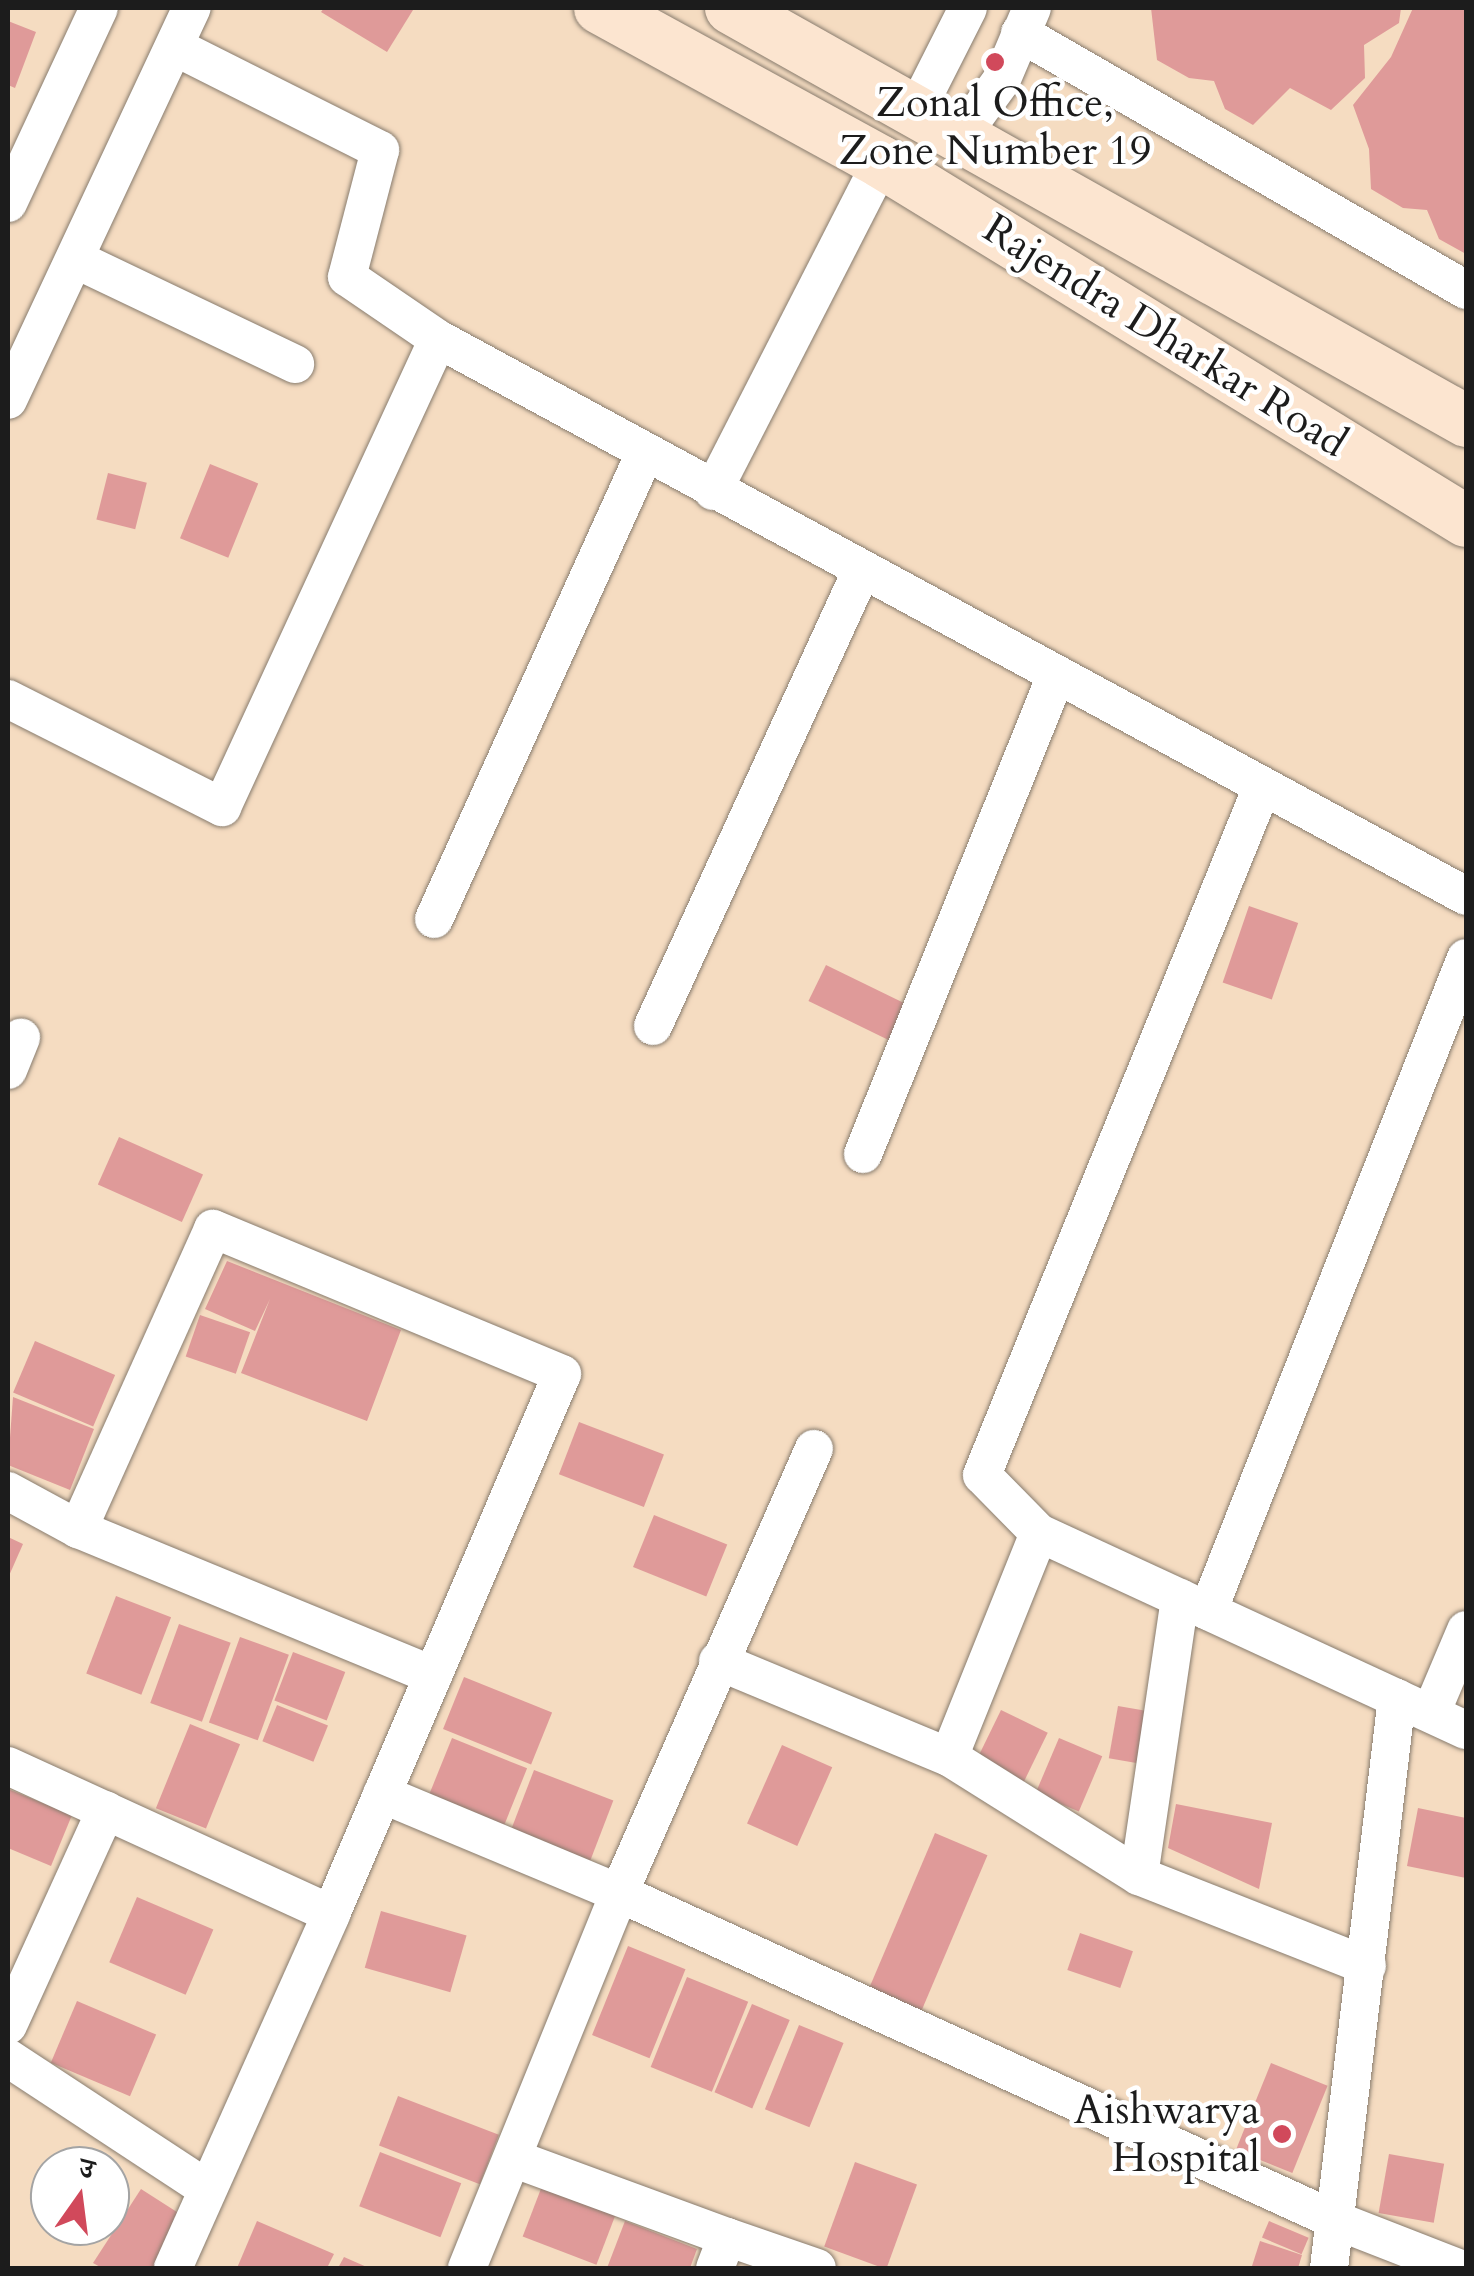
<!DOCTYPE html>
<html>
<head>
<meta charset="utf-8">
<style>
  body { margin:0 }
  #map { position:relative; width:1474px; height:2276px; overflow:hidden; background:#f5dcc1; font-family:Cardo,"Noto Serif Devanagari",serif }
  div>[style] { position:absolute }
  .building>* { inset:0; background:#df9a99; transform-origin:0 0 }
  .roads { filter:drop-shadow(0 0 2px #887c6e) drop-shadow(0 0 2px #887c6e) }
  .minor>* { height:38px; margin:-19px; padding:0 19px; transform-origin:19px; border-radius:19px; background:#fff }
  .secondary>* { height:52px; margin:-26px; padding:0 26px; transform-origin:26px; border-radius:26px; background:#fce5d0 }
  .dots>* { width:28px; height:28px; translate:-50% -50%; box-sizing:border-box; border:5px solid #fff; border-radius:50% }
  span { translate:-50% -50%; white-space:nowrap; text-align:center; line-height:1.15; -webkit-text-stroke:9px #fff; paint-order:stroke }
  .poi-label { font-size:42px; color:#1c1c1c }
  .right { translate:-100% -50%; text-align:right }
  .street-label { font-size:42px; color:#1c1c1c }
  .frame { position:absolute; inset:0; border:10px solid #1c1c1c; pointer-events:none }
  .north { position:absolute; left:30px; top:2146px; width:100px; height:100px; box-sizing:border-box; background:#fff; border:2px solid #a4a4a4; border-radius:50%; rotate:14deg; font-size:28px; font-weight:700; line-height:40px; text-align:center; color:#1c1c1c }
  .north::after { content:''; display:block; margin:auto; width:35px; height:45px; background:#d1495b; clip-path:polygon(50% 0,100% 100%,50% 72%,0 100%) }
</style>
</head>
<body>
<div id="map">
  <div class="building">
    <i style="clip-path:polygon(324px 8px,409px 8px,413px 10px,387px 52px,321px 12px)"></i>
    <i style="clip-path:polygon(1151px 8px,1401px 8px,1399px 23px,1364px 45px,1365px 78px,1331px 110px,1290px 88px,1253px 125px,1225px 109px,1214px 81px,1189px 78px,1157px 60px)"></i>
    <i style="clip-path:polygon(1413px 8px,1466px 8px,1466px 254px,1439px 239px,1427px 210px,1403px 208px,1371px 189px,1369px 149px,1353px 105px,1391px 57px)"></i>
    <i style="clip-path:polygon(8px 21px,36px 32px,15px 88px,8px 85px)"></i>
    <i style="left:210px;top:464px;width:52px;height:80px;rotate:22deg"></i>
    <i style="left:108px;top:473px;width:40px;height:48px;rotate:14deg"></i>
    <i style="left:1249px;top:906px;width:52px;height:81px;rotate:19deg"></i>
    <i style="left:826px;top:965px;width:93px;height:40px;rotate:26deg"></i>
    <i style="left:119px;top:1137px;width:92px;height:52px;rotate:24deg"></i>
    <i style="clip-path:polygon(227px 1261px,401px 1330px,367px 1421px,241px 1373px,270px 1299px,255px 1331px,205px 1309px)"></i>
    <i style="left:200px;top:1315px;width:53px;height:44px;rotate:19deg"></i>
    <i style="left:35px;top:1341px;width:87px;height:56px;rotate:23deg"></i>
    <i style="clip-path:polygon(13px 1397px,94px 1429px,70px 1490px,8px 1465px)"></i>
    <i style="left:579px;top:1422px;width:91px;height:56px;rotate:21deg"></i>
    <i style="left:654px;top:1515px;width:79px;height:56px;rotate:22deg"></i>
    <i style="clip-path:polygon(8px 1537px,23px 1544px,8px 1578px)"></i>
    <i style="left:116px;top:1596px;width:59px;height:83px;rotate:21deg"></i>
    <i style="left:179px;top:1624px;width:55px;height:84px;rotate:20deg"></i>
    <i style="left:240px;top:1637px;width:52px;height:91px;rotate:20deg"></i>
    <i style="left:293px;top:1652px;width:56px;height:52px;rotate:21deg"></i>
    <i style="left:464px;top:1677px;width:95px;height:56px;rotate:22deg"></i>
    <i style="left:277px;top:1705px;width:55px;height:39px;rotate:22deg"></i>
    <i style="left:1118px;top:1706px;width:28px;height:53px;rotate:10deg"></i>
    <i style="left:1001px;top:1710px;width:52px;height:59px;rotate:26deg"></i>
    <i style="left:190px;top:1724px;width:54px;height:91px;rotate:22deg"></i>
    <i style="left:452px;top:1738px;width:81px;height:68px;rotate:22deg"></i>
    <i style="left:1059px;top:1738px;width:47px;height:60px;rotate:23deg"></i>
    <i style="left:782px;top:1745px;width:55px;height:86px;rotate:24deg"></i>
    <i style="left:534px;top:1770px;width:85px;height:71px;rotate:21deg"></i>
    <i style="clip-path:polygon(8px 1789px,72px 1815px,51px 1866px,8px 1848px)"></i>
    <i style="clip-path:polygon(1176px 1804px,1272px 1823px,1259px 1889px,1168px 1848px)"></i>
    <i style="clip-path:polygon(1418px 1808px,1466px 1818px,1466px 1878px,1407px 1866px)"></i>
    <i style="left:935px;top:1833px;width:57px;height:180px;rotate:23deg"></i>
    <i style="left:137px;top:1897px;width:83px;height:71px;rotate:23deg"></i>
    <i style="left:381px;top:1911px;width:89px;height:59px;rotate:16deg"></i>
    <i style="left:1080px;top:1933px;width:56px;height:39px;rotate:19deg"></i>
    <i style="left:628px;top:1946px;width:62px;height:96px;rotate:22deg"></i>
    <i style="left:687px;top:1977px;width:66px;height:97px;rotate:22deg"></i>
    <i style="left:77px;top:2001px;width:86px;height:67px;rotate:23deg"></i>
    <i style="left:752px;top:2004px;width:41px;height:96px;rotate:23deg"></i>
    <i style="left:799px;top:2025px;width:48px;height:91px;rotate:22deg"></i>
    <i style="left:1271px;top:2063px;width:61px;height:94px;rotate:22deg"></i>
    <i style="left:398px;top:2096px;width:108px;height:53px;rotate:21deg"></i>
    <i style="left:380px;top:2152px;width:87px;height:58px;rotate:21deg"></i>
    <i style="left:1389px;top:2154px;width:56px;height:60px;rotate:10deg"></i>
    <i style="left:855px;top:2162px;width:66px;height:90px;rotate:20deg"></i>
    <i style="left:542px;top:2186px;width:79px;height:54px;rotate:21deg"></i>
    <i style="clip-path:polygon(141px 2189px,191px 2221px,158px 2268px,102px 2268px,93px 2263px)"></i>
    <i style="clip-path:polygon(257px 2221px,334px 2254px,327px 2268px,237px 2268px)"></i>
    <i style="clip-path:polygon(625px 2221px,697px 2249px,690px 2268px,607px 2268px)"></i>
    <i style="left:1269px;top:2221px;width:43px;height:18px;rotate:23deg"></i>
    <i style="clip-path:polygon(1260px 2241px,1302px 2255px,1298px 2268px,1252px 2266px)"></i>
    <i style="clip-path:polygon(344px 2257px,369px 2268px,338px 2268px)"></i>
  </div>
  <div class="roads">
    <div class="minor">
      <i style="left:1020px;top:33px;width:515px;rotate:29.95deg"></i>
      <i style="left:916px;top:111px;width:115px;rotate:-63.2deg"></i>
      <i style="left:960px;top:137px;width:69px;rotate:-53.8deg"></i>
      <i style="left:1001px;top:81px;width:79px;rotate:-67deg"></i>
      <i style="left:8px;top:203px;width:215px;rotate:-65deg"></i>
      <i style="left:75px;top:259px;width:244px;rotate:25.5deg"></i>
      <i style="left:438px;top:339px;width:1169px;rotate:28.45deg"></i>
      <i style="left:8px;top:400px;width:433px;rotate:-64.9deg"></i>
      <i style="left:713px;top:491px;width:369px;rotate:-62.9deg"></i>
      <i style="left:8px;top:699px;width:240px;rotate:26.8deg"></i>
      <i style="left:222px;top:807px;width:515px;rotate:-65.22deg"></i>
      <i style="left:438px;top:339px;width:110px;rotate:-145.7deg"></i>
      <i style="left:347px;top:277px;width:131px;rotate:-75.4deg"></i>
      <i style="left:380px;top:150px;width:229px;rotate:-153.3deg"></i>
      <i style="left:434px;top:919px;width:512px;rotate:-65.64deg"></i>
      <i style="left:653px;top:1026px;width:499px;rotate:-65.4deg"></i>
      <i style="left:8px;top:1070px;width:35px;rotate:-68deg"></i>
      <i style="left:863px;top:1154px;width:513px;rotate:-68.03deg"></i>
      <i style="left:8px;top:1491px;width:80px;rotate:28.5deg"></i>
      <i style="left:1039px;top:1533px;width:470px;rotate:24.8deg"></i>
      <i style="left:1208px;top:1611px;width:702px;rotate:-68.44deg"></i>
      <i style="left:718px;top:1661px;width:250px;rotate:22.6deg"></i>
      <i style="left:949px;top:1757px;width:224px;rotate:32.1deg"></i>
      <i style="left:1139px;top:1876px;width:245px;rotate:21.5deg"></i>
      <i style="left:1431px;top:1713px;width:90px;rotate:-67.1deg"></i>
      <i style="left:949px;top:1757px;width:241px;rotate:-68.1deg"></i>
      <i style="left:1039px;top:1533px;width:81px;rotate:-134.5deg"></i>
      <i style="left:982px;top:1475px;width:743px;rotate:-67.85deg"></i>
      <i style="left:8px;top:1766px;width:355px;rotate:24.6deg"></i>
      <i style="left:382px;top:1794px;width:257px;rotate:22.7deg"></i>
      <i style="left:619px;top:1893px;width:787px;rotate:24.55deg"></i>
      <i style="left:1335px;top:2220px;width:132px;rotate:21.3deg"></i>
      <i style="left:1139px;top:1876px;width:281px;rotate:-81.6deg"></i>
      <i style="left:8px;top:2025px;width:236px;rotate:-65.5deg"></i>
      <i style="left:8px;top:2058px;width:237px;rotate:33.3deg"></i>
      <i style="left:515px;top:2159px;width:226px;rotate:20.2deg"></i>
      <i style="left:727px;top:2237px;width:33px;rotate:111deg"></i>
      <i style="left:727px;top:2237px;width:95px;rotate:19deg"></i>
      <i style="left:173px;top:2268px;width:388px;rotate:-65.9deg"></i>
      <i style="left:331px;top:1914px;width:587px;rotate:-66.84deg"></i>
      <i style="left:562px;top:1374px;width:378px;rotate:-157.4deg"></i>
      <i style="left:213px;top:1229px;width:329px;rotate:114.2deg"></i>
      <i style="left:78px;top:1529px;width:384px;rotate:22.4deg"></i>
      <i style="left:467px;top:2268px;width:405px;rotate:-67.9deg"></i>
      <i style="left:619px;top:1893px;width:485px;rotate:-66.3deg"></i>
      <i style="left:1329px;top:2268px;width:574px;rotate:-83.2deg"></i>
    </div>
    <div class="secondary">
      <i style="left:600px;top:8px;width:320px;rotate:28.7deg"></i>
      <i style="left:881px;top:162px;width:686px;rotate:31.54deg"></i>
      <i style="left:731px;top:8px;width:843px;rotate:29.33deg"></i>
    </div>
  </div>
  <div class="dots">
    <i style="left:995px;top:62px;background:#d1495b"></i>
    <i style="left:1282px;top:2134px;background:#d1495b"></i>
  </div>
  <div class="poi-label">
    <span style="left:995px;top:127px">Zonal Office,<br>Zone Number 19</span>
    <span class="right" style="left:1260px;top:2134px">Aishwarya<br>Hospital</span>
  </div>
  <div class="street-label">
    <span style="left:1165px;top:336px;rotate:32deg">Rajendra Dharkar Road</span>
  </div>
  <div class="frame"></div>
  <div class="north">उ</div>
</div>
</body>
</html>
